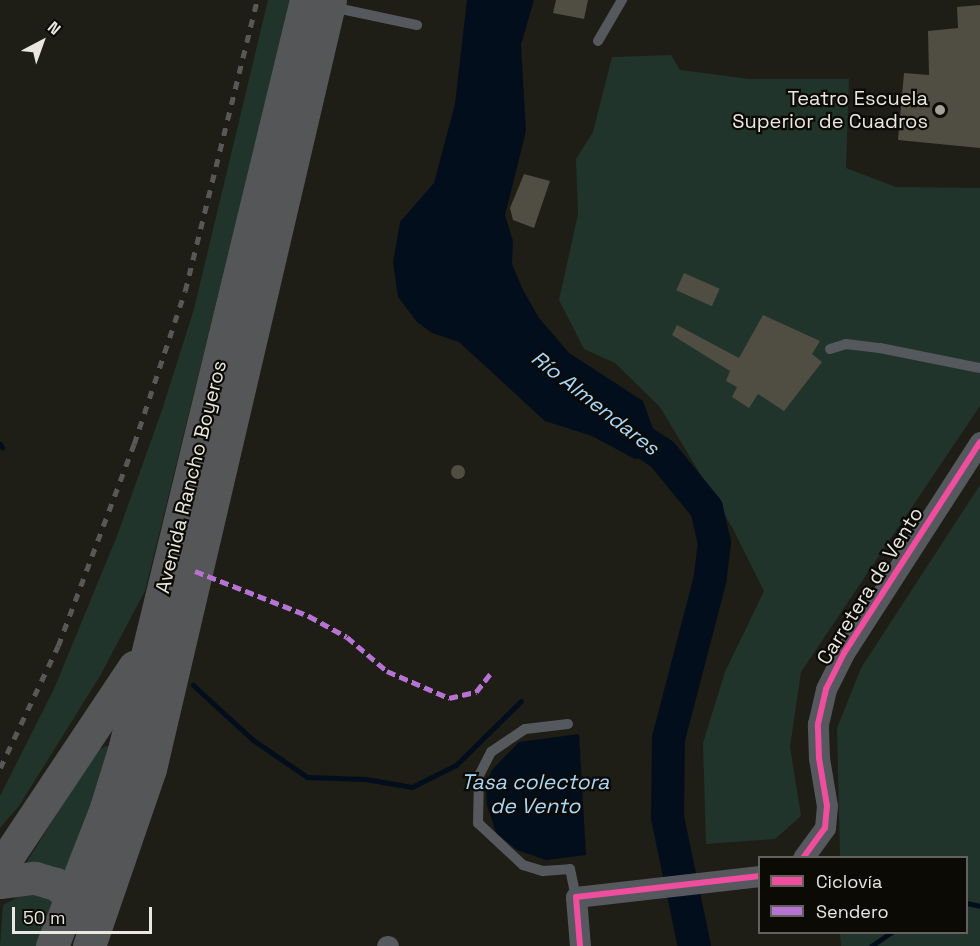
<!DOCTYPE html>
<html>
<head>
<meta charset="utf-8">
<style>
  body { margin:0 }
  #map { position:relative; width:980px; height:946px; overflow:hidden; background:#1e1d16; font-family:"Space Grotesk",sans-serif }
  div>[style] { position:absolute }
  .green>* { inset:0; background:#21342b }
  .water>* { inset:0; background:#030e1c }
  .stream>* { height:5px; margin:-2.5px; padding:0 2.5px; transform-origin:2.5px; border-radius:2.5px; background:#030e1c }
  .river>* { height:33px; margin:-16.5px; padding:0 16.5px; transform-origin:16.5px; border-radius:16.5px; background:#030e1c }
  .building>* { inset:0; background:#504d43; transform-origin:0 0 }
  .round { border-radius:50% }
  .service>* { height:10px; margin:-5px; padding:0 5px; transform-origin:5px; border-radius:5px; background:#55585c }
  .minor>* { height:21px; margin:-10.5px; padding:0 10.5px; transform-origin:10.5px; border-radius:10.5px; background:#55585c }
  .trunk>* { height:33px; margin:-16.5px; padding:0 16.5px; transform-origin:16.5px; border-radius:16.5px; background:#545658 }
  .rail>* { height:4.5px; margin-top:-2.25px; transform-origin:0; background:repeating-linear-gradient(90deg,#585957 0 8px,transparent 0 16px) }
  .quiet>* { height:4.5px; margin-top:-2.25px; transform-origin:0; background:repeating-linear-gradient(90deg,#b673d3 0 9px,transparent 0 13.5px) }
  .cycleway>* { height:6px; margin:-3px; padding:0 3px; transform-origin:3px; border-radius:3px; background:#ef4d9e }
  .dots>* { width:16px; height:16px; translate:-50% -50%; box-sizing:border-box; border:3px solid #0b0a05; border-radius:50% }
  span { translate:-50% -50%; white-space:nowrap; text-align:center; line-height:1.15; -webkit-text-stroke:4.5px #0b0a05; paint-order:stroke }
  .poi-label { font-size:20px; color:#e9e7df }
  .right { translate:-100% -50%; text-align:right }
  .street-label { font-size:20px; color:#e9e7df }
  .water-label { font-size:21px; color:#a9d7fa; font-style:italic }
  .legend { position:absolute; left:758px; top:856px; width:210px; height:78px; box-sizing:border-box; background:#0b0a05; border:2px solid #64625c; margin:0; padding:8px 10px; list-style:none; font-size:18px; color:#e9e7df }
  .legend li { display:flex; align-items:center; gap:12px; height:30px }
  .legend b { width:30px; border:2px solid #64625c }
  .north { position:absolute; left:12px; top:12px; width:60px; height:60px; -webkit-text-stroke:4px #0b0a05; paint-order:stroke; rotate:41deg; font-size:16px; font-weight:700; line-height:24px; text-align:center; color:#e9e7df }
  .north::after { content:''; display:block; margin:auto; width:21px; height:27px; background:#e9e7df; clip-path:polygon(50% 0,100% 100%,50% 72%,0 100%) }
  .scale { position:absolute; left:12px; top:907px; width:140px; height:27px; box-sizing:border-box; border:3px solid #e9e7df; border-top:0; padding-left:8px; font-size:18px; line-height:21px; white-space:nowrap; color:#e9e7df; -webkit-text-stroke:4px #0b0a05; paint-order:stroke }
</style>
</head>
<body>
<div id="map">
  <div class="green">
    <i style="clip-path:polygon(268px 0,291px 0,145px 591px,100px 676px,19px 806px,0 828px,0 796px,54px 689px,117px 536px,162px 410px,194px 309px)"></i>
    <i style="clip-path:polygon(671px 55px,680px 70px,750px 79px,849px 79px,846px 168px,896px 187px,980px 188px,980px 406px,801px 672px,790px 747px,801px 816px,775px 839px,706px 844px,703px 743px,725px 672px,764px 591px,732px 527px,660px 407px,615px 363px,584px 349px,559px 300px,578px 214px,576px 159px,593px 132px,612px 57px)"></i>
    <i style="clip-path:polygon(980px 485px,980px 946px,841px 946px,840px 933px,966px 932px,966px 858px,840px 857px,837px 728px,861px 668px)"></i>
    <i style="clip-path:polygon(106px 746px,112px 749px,74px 875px,23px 868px,96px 751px)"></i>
    <i style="clip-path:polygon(38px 894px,55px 901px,43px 946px,0 946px,3px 905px,20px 896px)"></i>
  </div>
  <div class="water">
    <i style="clip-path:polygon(467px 0,534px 0,521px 45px,526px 131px,505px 215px,513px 241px,512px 264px,523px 290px,539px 318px,569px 353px,643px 401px,662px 454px,635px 459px,592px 436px,545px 421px,459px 342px,432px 333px,417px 322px,398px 297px,393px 262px,400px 222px,434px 183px,455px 104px)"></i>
    <i style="clip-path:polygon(579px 734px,586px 855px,546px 860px,517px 850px,496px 833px,487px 805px,486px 784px,492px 770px,519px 742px)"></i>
  </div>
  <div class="stream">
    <i style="left:0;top:444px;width:4px;rotate:56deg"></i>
    <i style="left:193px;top:685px;width:81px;rotate:42.5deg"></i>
    <i style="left:253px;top:740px;width:65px;rotate:34.4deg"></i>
    <i style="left:307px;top:777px;width:58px;rotate:2deg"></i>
    <i style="left:365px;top:779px;width:48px;rotate:9.7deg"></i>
    <i style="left:412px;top:787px;width:49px;rotate:-26.6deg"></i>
    <i style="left:456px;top:765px;width:91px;rotate:-44.6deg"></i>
    <i style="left:966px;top:903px;width:14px;rotate:12deg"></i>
    <i style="left:871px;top:946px;width:25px;rotate:-34deg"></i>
  </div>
  <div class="river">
    <i style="left:624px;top:429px;width:45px;rotate:33.3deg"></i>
    <i style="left:662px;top:454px;width:70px;rotate:50.8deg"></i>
    <i style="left:706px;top:508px;width:35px;rotate:77deg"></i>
    <i style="left:714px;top:542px;width:35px;rotate:97deg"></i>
    <i style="left:710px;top:577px;width:166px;rotate:104.6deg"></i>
    <i style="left:668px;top:738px;width:79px;rotate:90.7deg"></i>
    <i style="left:667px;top:817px;width:132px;rotate:78.2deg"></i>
  </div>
  <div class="building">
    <i style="clip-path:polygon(556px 0,588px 0,584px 19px,553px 13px)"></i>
    <i style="clip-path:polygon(980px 5px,980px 148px,898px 140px,904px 73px,929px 75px,928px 31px,958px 28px,957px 7px)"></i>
    <i style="clip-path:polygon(524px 174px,550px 181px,534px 228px,513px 220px,510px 208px)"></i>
    <i style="left:684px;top:273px;width:39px;height:19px;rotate:24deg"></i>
    <i style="clip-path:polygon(763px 315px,820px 341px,812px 354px,822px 362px,784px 411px,758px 394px,749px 408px,732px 397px,737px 387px,726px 381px,730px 371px,672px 335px,677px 325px,739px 358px)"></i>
    <i class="round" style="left:451px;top:465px;width:14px;height:14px"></i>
  </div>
  <div class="service">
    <i style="left:332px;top:7px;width:87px;rotate:12deg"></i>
    <i style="left:598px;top:41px;width:48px;rotate:-59.7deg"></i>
    <i style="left:830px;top:349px;width:17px;rotate:-17deg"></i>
    <i style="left:846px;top:344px;width:34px;rotate:7deg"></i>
    <i style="left:880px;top:348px;width:102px;rotate:11.3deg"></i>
    <i style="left:568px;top:724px;width:43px;rotate:173.4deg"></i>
    <i style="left:525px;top:729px;width:41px;rotate:145.9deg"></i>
    <i style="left:491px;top:752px;width:27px;rotate:117deg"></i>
    <i style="left:479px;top:776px;width:47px;rotate:91.2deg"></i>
    <i style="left:478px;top:823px;width:62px;rotate:43deg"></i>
    <i style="left:523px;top:865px;width:21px;rotate:17deg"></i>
    <i style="left:543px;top:871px;width:27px;rotate:-4deg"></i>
    <i style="left:570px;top:869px;width:29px;rotate:78deg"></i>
  </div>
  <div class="minor">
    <i style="left:803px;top:858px;width:37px;rotate:-54deg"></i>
    <i style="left:825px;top:828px;width:22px;rotate:-85deg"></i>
    <i style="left:827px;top:806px;width:49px;rotate:-99.5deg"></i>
    <i style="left:819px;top:758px;width:34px;rotate:-92deg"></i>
    <i style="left:818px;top:724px;width:36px;rotate:-77deg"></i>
    <i style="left:826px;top:689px;width:40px;rotate:-63.4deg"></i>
    <i style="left:844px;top:653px;width:251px;rotate:-57.2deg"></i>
    <i style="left:387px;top:946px;width:1px"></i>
    <i style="left:580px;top:946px;width:49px;rotate:-94.7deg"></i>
    <i style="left:576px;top:897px;width:185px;rotate:-6.5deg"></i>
  </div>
  <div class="trunk">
    <i style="left:0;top:868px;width:242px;rotate:-56.3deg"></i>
    <i style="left:0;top:882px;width:35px;rotate:-7deg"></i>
    <i style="left:35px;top:878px;width:22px;rotate:16deg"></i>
    <i style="left:56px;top:884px;width:22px;rotate:39deg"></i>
    <i style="left:73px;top:898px;width:19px;rotate:62deg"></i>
    <i style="left:52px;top:946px;width:148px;rotate:-68.6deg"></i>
    <i style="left:106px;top:808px;width:61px;rotate:-72.8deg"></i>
    <i style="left:124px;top:750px;width:772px;rotate:-76.36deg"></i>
    <i style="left:89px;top:946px;width:187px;rotate:-71deg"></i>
    <i style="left:150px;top:769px;width:790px;rotate:-76.83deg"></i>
  </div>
  <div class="rail">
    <i style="left:0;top:768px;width:135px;rotate:-64.6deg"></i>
    <i style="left:58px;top:646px;width:216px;rotate:-69.4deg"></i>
    <i style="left:134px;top:444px;width:161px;rotate:-71.6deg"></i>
    <i style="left:185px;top:291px;width:300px;rotate:-76.1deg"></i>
  </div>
  <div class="quiet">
    <i style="left:195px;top:571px;width:123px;rotate:21.5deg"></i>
    <i style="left:309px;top:616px;width:43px;rotate:28.9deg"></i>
    <i style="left:347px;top:637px;width:52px;rotate:40.4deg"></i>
    <i style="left:387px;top:671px;width:68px;rotate:23.5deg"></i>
    <i style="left:449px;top:698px;width:28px;rotate:-13deg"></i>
    <i style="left:476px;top:692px;width:23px;rotate:-52deg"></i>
  </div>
  <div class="cycleway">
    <i style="left:803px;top:858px;width:37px;rotate:-54deg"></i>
    <i style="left:825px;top:828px;width:22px;rotate:-85deg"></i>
    <i style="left:827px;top:806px;width:49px;rotate:-99.5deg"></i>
    <i style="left:819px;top:758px;width:34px;rotate:-92deg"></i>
    <i style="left:818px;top:724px;width:36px;rotate:-77deg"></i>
    <i style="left:826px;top:689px;width:40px;rotate:-63.4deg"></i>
    <i style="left:844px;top:653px;width:251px;rotate:-57.2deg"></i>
    <i style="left:580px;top:946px;width:49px;rotate:-94.7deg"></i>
    <i style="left:576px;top:897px;width:185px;rotate:-6.5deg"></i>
  </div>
  <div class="dots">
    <i style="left:940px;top:110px;background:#a2a099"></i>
  </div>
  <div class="poi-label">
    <span class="right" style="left:928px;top:110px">Teatro Escuela<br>Superior de Cuadros</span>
  </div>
  <div class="street-label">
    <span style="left:191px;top:477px;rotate:-76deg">Avenida Rancho Boyeros</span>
    <span style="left:870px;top:586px;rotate:-58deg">Carretera de Vento</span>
  </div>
  <div class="water-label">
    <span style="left:595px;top:403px;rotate:38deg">Río Almendares</span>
    <span style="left:535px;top:794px">Tasa colectora<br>de Vento</span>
  </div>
  <ul class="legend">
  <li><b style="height:8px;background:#ef4d9e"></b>Ciclovía</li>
  <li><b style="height:8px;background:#b673d3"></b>Sendero</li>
  </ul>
  <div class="north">N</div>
  <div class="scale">50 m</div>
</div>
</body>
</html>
